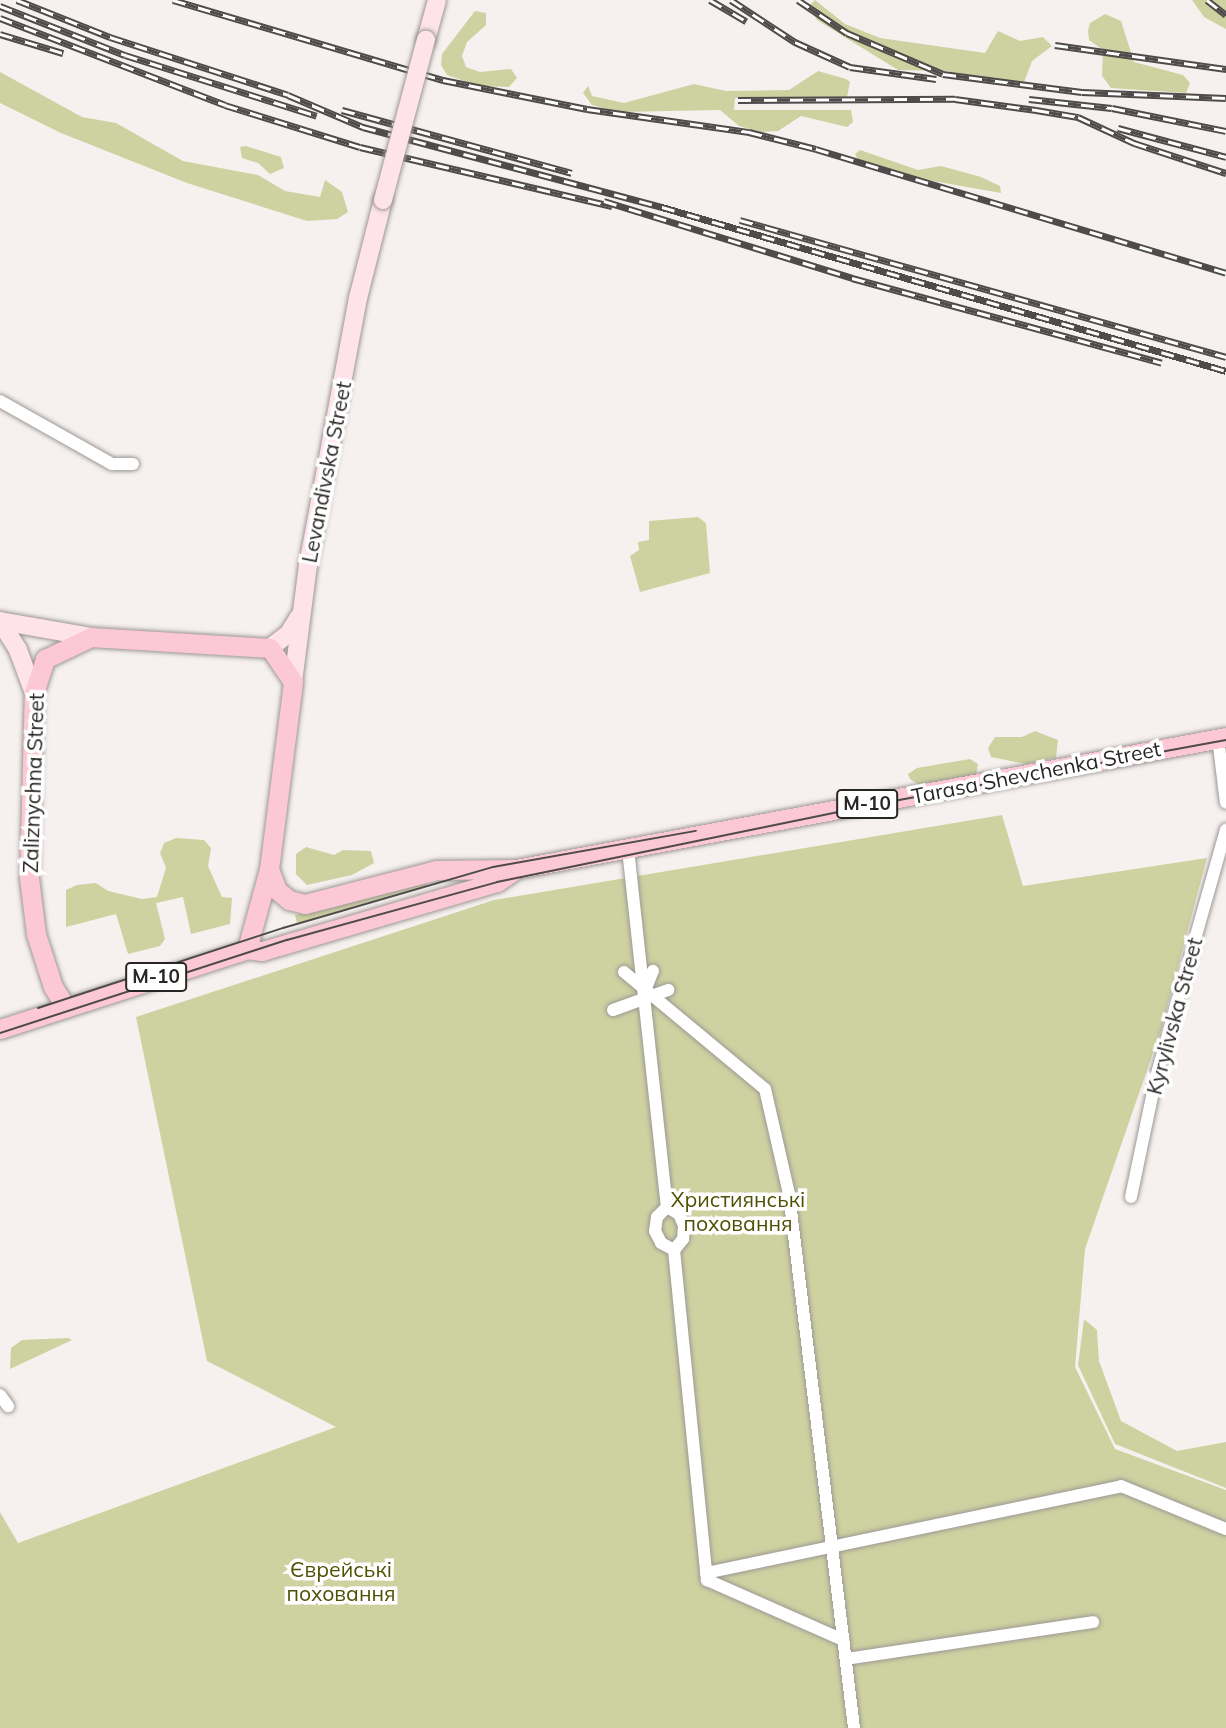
<!DOCTYPE html>
<html>
<head>
<meta charset="utf-8">
<style>
  body { margin:0 }
  #map { position:relative; width:1226px; height:1728px; overflow:hidden; background:#f6f1ee; font-family:Mulish,sans-serif }
  div>[style] { position:absolute }
  .green>* { inset:0; background:#ced2a1 }
  .roads { filter:drop-shadow(0 0 2px #9d9895) drop-shadow(0 0 2px #9d9895) }
  .street>* { height:12px; margin:-6px; padding:0 6px; transform-origin:6px; border-radius:6px; background:#fff }
  .secondary>* { height:18px; margin:-9px; padding:0 9px; transform-origin:9px; border-radius:9px; background:#fee3eb }
  .primary>* { height:19px; margin:-9.5px; padding:0 9.5px; transform-origin:9.5px; border-radius:9.5px; background:#fcc8d6 }
  .tram>* { height:2px; margin:-1px; padding:0 1px; transform-origin:1px; border-radius:1px; background:#4e4b4a }
  .rail>* { height:7px; margin-top:-3.5px; transform-origin:0; background:repeating-linear-gradient(90deg,#fff 0 13px,#4e4b4a 0 26px); box-sizing:border-box; border-block:2px solid #4e4b4a }
  .bridges { filter:drop-shadow(0 0 2px #9d9895) drop-shadow(0 0 2px #9d9895) }
  .secondary-bridge>* { height:18px; margin:-9px; padding:0 9px; transform-origin:9px; border-radius:9px; background:#fee3eb }
  span { translate:-50% -50%; white-space:nowrap; text-align:center; line-height:1.15; -webkit-text-stroke:7px #fff; paint-order:stroke }
  .shield-label span { padding:2px 5px; background:#fff; border:2px solid; border-radius:5px; -webkit-text-stroke-width:0 }
  .shield-label { font-size:19px; color:#282625; font-weight:700 }
  .street-label { font-size:21px; color:#282625 }
  .park-label { font-size:21px; color:#4e5102 }
</style>
</head>
<body>
<div id="map">
  <div class="green">
    <i style="clip-path:polygon(815px 0,845px 24px,880px 38px,985px 53px,998px 31px,1020px 41px,1043px 37px,1052px 46px,1032px 61px,1023px 85px,975px 82px,948px 71px,898px 70px,817px 20px,809px 6px)"></i>
    <i style="clip-path:polygon(1192px 0,1226px 0,1226px 29px,1204px 17px)"></i>
    <i style="clip-path:polygon(475px 11px,486px 13px,486px 25px,467px 42px,462px 56px,466px 67px,480px 72px,511px 69px,517px 78px,509px 87px,479px 86px,447px 75px,441px 65px,442px 54px)"></i>
    <i style="clip-path:polygon(1105px 14px,1121px 21px,1134px 62px,1183px 75px,1190px 83px,1186px 93px,1111px 88px,1102px 76px,1103px 50px,1089px 40px,1088px 31px,1090px 23px)"></i>
    <i style="clip-path:polygon(818px 71px,846px 79px,850px 82px,847px 97px,735px 98px,734px 110px,851px 110px,853px 122px,847px 127px,801px 116px,778px 131px,761px 132px,739px 126px,720px 110px,618px 112px,592px 105px,583px 93px,588px 86px,592px 96px,624px 103px,694px 84px,726px 91px,789px 90px)"></i>
    <i style="clip-path:polygon(0 72px,82px 117px,116px 123px,183px 161px,258px 175px,285px 191px,320px 197px,325px 180px,342px 192px,348px 212px,337px 219px,307px 221px,187px 183px,61px 133px,0 103px)"></i>
    <i style="clip-path:polygon(246px 146px,281px 157px,284px 168px,270px 174px,258px 163px,242px 158px,240px 147px)"></i>
    <i style="clip-path:polygon(860px 150px,918px 170px,941px 166px,981px 177px,1000px 186px,1001px 193px,905px 176px,858px 160px,855px 154px)"></i>
    <i style="clip-path:polygon(698px 517px,706px 523px,710px 573px,640px 592px,630px 556px,639px 550px,638px 542px,649px 540px,649px 521px)"></i>
    <i style="clip-path:polygon(1035px 731px,1058px 740px,1056px 758px,1026px 764px,991px 757px,988px 748px,995px 737px,1022px 737px)"></i>
    <i style="clip-path:polygon(970px 759px,978px 764px,976px 776px,919px 785px,910px 779px,908px 774px,917px 768px)"></i>
    <i style="clip-path:polygon(1002px 815px,1023px 886px,1207px 858px,1161px 1030px,1085px 1249px,1075px 1367px,1115px 1449px,1226px 1490px,1226px 1728px,0 1728px,0 1512px,18px 1543px,336px 1427px,207px 1361px,136px 1017px,494px 900px)"></i>
    <i style="clip-path:polygon(176px 838px,204px 840px,211px 848px,208px 866px,222px 897px,232px 898px,230px 924px,191px 934px,183px 897px,156px 903px,165px 939px,160px 946px,128px 954px,116px 914px,66px 927px,66px 890px,77px 885px,96px 883px,108px 891px,142px 899px,157px 897px,166px 868px,160px 853px,164px 843px)"></i>
    <i style="clip-path:polygon(306px 847px,334px 855px,343px 850px,371px 851px,374px 863px,352px 875px,307px 885px,296px 874px,296px 854px)"></i>
    <i style="clip-path:polygon(427px 880px,427px 886px,297px 923px,295px 915px)"></i>
    <i style="clip-path:polygon(1084px 1319px,1097px 1330px,1099px 1361px,1121px 1421px,1177px 1451px,1226px 1442px,1226px 1488px,1115px 1444px,1078px 1365px)"></i>
    <i style="clip-path:polygon(68px 1338px,72px 1340px,10px 1369px,11px 1348px,22px 1340px)"></i>
  </div>
  <div class="roads">
    <div class="street">
      <i style="left:0;top:401px;width:129px;rotate:29.4deg"></i>
      <i style="left:112px;top:464px;width:21px"></i>
      <i style="left:1218px;top:738px;width:65px;rotate:83deg"></i>
      <i style="left:628px;top:849px;width:360px;rotate:83.8deg"></i>
      <i style="left:624px;top:972px;width:183px;rotate:39.7deg"></i>
      <i style="left:765px;top:1089px;width:108px;rotate:77.1deg"></i>
      <i style="left:789px;top:1194px;width:538px;rotate:83.06deg"></i>
      <i style="left:644px;top:993px;width:24px;rotate:-68deg"></i>
      <i style="left:613px;top:1010px;width:59px;rotate:-20deg"></i>
      <i style="left:1131px;top:1197px;width:123px;rotate:-78.2deg"></i>
      <i style="left:1156px;top:1077px;width:257px;rotate:-74.2deg"></i>
      <i style="left:667px;top:1207px;width:14px;rotate:135deg"></i>
      <i style="left:657px;top:1217px;width:14px;rotate:98deg"></i>
      <i style="left:655px;top:1231px;width:13px;rotate:63deg"></i>
      <i style="left:661px;top:1243px;width:15px;rotate:28deg"></i>
      <i style="left:667px;top:1207px;width:14px;rotate:30deg"></i>
      <i style="left:679px;top:1214px;width:13px;rotate:67deg"></i>
      <i style="left:684px;top:1226px;width:13px;rotate:94deg"></i>
      <i style="left:683px;top:1239px;width:14px;rotate:129deg"></i>
      <i style="left:674px;top:1250px;width:332px;rotate:84.3deg"></i>
      <i style="left:707px;top:1580px;width:149px;rotate:23.8deg"></i>
      <i style="left:0;top:1395px;width:14px;rotate:54deg"></i>
      <i style="left:706px;top:1573px;width:424px;rotate:-11.8deg"></i>
      <i style="left:1121px;top:1486px;width:113px;rotate:22.3deg"></i>
      <i style="left:846px;top:1659px;width:250px;rotate:-8.5deg"></i>
    </div>
    <div class="secondary">
      <i style="left:426px;top:40px;width:41px;rotate:-74.6deg"></i>
      <i style="left:0;top:621px;width:92px;rotate:10deg"></i>
      <i style="left:0;top:621px;width:34px;rotate:58deg"></i>
      <i style="left:18px;top:650px;width:46px;rotate:69.6deg"></i>
      <i style="left:270px;top:648px;width:24px;rotate:-38deg"></i>
      <i style="left:289px;top:633px;width:19px;rotate:-58deg"></i>
      <i style="left:293px;top:682px;width:118px;rotate:-82.7deg"></i>
      <i style="left:308px;top:565px;width:272px;rotate:-79.4deg"></i>
      <i style="left:358px;top:298px;width:101px;rotate:-75.7deg"></i>
    </div>
    <div class="primary">
      <i style="left:269px;top:869px;width:22px;rotate:69deg"></i>
      <i style="left:277px;top:890px;width:16px;rotate:40deg"></i>
      <i style="left:289px;top:900px;width:16px;rotate:14deg"></i>
      <i style="left:305px;top:904px;width:135px;rotate:-14.5deg"></i>
      <i style="left:436px;top:870px;width:80px;rotate:-0.7deg"></i>
      <i style="left:516px;top:869px;width:722px;rotate:-10.53deg"></i>
      <i style="left:65px;top:1006px;width:22px;rotate:-122deg"></i>
      <i style="left:53px;top:987px;width:56px;rotate:-107.8deg"></i>
      <i style="left:36px;top:934px;width:56px;rotate:-97.1deg"></i>
      <i style="left:29px;top:878px;width:185px;rotate:-88.5deg"></i>
      <i style="left:34px;top:693px;width:36px;rotate:-72deg"></i>
      <i style="left:45px;top:659px;width:51px;rotate:-25.6deg"></i>
      <i style="left:91px;top:637px;width:179px;rotate:3.5deg"></i>
      <i style="left:270px;top:648px;width:41px;rotate:55.9deg"></i>
      <i style="left:293px;top:682px;width:189px;rotate:97.3deg"></i>
      <i style="left:269px;top:869px;width:83px;rotate:105.4deg"></i>
      <i style="left:0;top:1029px;width:260px;rotate:-17.9deg"></i>
      <i style="left:247px;top:949px;width:15px;rotate:8deg"></i>
      <i style="left:262px;top:951px;width:245px;rotate:-16.4deg"></i>
      <i style="left:497px;top:882px;width:23px;rotate:-34deg"></i>
    </div>
  </div>
  <div class="tram">
    <i style="left:38px;top:1008px;width:258px;rotate:-18.1deg"></i>
    <i style="left:283px;top:928px;width:219px;rotate:-16.2deg"></i>
    <i style="left:493px;top:867px;width:206px;rotate:-10.1deg"></i>
    <i style="left:0;top:1033px;width:302px;rotate:-18deg"></i>
    <i style="left:287px;top:940px;width:218px;rotate:-15.4deg"></i>
    <i style="left:497px;top:882px;width:372px;rotate:-11.6deg"></i>
    <i style="left:861px;top:807px;width:371px;rotate:-10.4deg"></i>
  </div>
  <div class="rail">
    <i style="left:17px;top:0;width:100px;rotate:21.7deg"></i>
    <i style="left:110px;top:37px;width:187px;rotate:18deg"></i>
    <i style="left:288px;top:95px;width:82px;rotate:23.1deg"></i>
    <i style="left:363px;top:127px;width:310px;rotate:15deg"></i>
    <i style="left:662px;top:207px;width:587px;rotate:16.21deg"></i>
    <i style="left:173px;top:0;width:282px;rotate:16.5deg"></i>
    <i style="left:443px;top:80px;width:147px;rotate:11.4deg"></i>
    <i style="left:587px;top:109px;width:164px;rotate:8.1deg"></i>
    <i style="left:749px;top:132px;width:69px;rotate:14.2deg"></i>
    <i style="left:816px;top:149px;width:428px;rotate:16.8deg"></i>
    <i style="left:710px;top:0;width:42px;rotate:30.3deg"></i>
    <i style="left:731px;top:0;width:77px;rotate:33.3deg"></i>
    <i style="left:795px;top:42px;width:60px;rotate:24.4deg"></i>
    <i style="left:850px;top:67px;width:87px;rotate:7.9deg"></i>
    <i style="left:798px;top:0;width:59px;rotate:34deg"></i>
    <i style="left:847px;top:33px;width:104px;rotate:23.1deg"></i>
    <i style="left:943px;top:74px;width:140px;rotate:7.4deg"></i>
    <i style="left:1082px;top:92px;width:144px;rotate:2.4deg"></i>
    <i style="left:1207px;top:0;width:24px;rotate:38deg"></i>
    <i style="left:0;top:6px;width:134px;rotate:21.4deg"></i>
    <i style="left:125px;top:55px;width:201px;rotate:17.6deg"></i>
    <i style="left:0;top:18px;width:241px;rotate:21.1deg"></i>
    <i style="left:225px;top:105px;width:141px;rotate:17.3deg"></i>
    <i style="left:360px;top:147px;width:259px;rotate:13.2deg"></i>
    <i style="left:0;top:34px;width:66px;rotate:16.8deg"></i>
    <i style="left:1055px;top:45px;width:173px;rotate:8deg"></i>
    <i style="left:1029px;top:99px;width:83px;rotate:6.2deg"></i>
    <i style="left:1112px;top:108px;width:116px;rotate:11.4deg"></i>
    <i style="left:738px;top:100px;width:217px;rotate:-0.3deg"></i>
    <i style="left:955px;top:99px;width:82px;rotate:7.7deg"></i>
    <i style="left:1036px;top:110px;width:43px;rotate:9.5deg"></i>
    <i style="left:1078px;top:117px;width:62px;rotate:24.9deg"></i>
    <i style="left:1134px;top:143px;width:97px;rotate:18.1deg"></i>
    <i style="left:342px;top:110px;width:238px;rotate:15.3deg"></i>
    <i style="left:1118px;top:128px;width:112px;rotate:15deg"></i>
    <i style="left:604px;top:201px;width:260px;rotate:17.2deg"></i>
    <i style="left:852px;top:278px;width:321px;rotate:15.3deg"></i>
    <i style="left:740px;top:220px;width:505px;rotate:15.74deg"></i>
  </div>
  <div class="bridges">
    <div class="secondary-bridge">
      <i style="left:383px;top:200px;width:166px;rotate:-75deg"></i>
    </div>
  </div>
  <div class="shield-label">
    <span style="left:867px;top:804px">М-10</span>
    <span style="left:156px;top:977px">М-10</span>
  </div>
  <div class="street-label">
    <span style="left:326px;top:472px;rotate:-79deg">Levandivska Street</span>
    <span style="left:1036px;top:772px;rotate:-11deg">Tarasa Shevchenka Street</span>
    <span style="left:33px;top:783px;rotate:-88deg">Zaliznychna Street</span>
    <span style="left:1174px;top:1016px;rotate:-75deg">Kyrylivska Street</span>
  </div>
  <div class="park-label">
    <span style="left:738px;top:1211px">Християнські<br>поховання</span>
    <span style="left:341px;top:1581px">Єврейські<br>поховання</span>
  </div>
</div>
</body>
</html>
